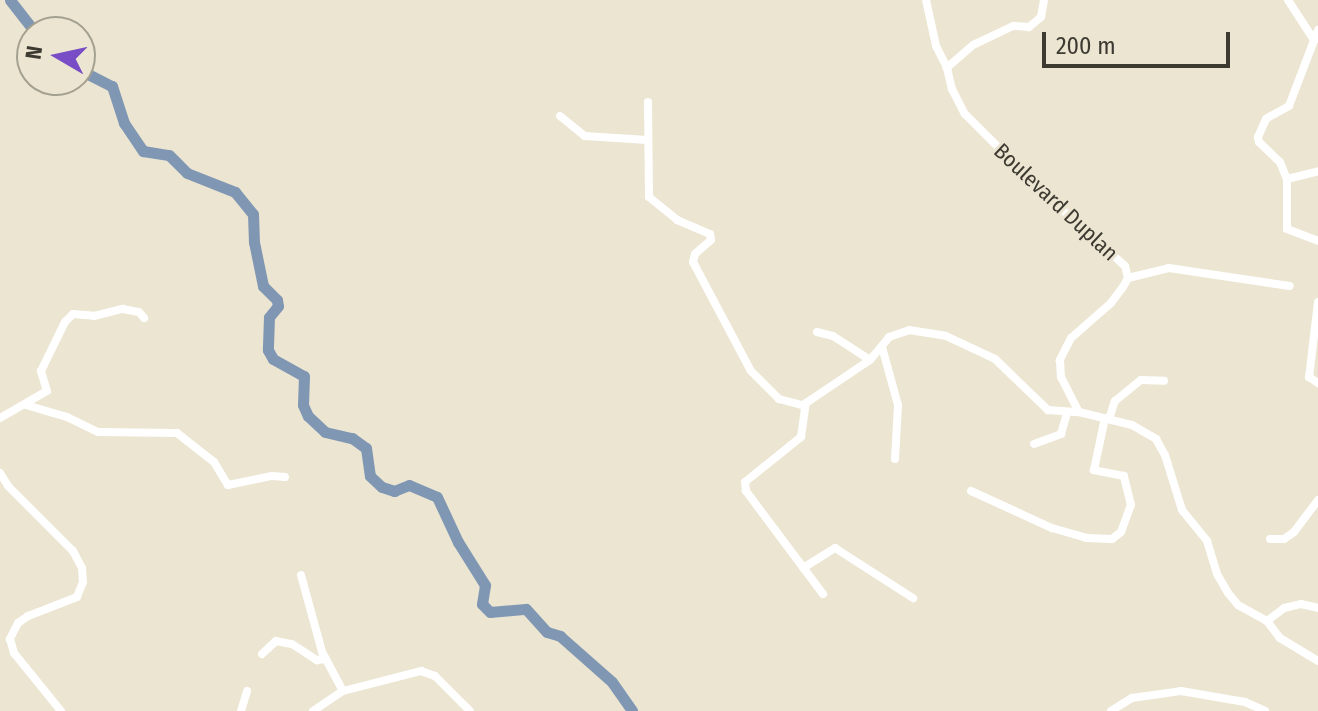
<!DOCTYPE html>
<html>
<head>
<meta charset="utf-8">
<style>
  body { margin:0 }
  #map { position:relative; width:1318px; height:711px; overflow:hidden; background:#ebe5d1; font-family:"Fira Sans Condensed",sans-serif }
  div>[style] { position:absolute }
  .river>* { height:11px; margin:-5.5px; padding:0 5.5px; transform-origin:5.5px; border-radius:5.5px; background:#8097b4 }
  .minor>* { height:8px; margin:-4px; padding:0 4px; transform-origin:4px; border-radius:4px; background:#fff }
  span { translate:-50% -50%; white-space:nowrap; text-align:center; line-height:1.15; -webkit-text-stroke:6px #ebe5d1; paint-order:stroke }
  .street-label { font-size:22px; color:#3d3a32 }
  .north { position:absolute; left:16px; top:16px; width:80px; height:80px; box-sizing:border-box; background:#ebe5d1; border:2px solid #a5a191; border-radius:50%; rotate:279deg; font-size:22px; font-weight:700; line-height:32px; text-align:center; color:#3d3a32 }
  .north::after { content:''; display:block; margin:auto; width:28px; height:36px; background:#794dc6; clip-path:polygon(50% 0,100% 100%,50% 72%,0 100%) }
  .scale { position:absolute; left:1042px; top:32px; width:188px; height:36px; box-sizing:border-box; border:4px solid #3d3a32; border-top:0; padding-left:10px; font-size:24px; line-height:28px; white-space:nowrap; color:#3d3a32; -webkit-text-stroke:6px #ebe5d1; paint-order:stroke }
</style>
</head>
<body>
<div id="map">
  <div class="river">
    <i style="left:10px;top:0;width:41px;rotate:52deg"></i>
    <i style="left:80px;top:70px;width:36px;rotate:27deg"></i>
    <i style="left:112px;top:86px;width:39px;rotate:72deg"></i>
    <i style="left:124px;top:123px;width:34px;rotate:56deg"></i>
    <i style="left:143px;top:151px;width:26px;rotate:9deg"></i>
    <i style="left:169px;top:155px;width:25px;rotate:45deg"></i>
    <i style="left:187px;top:173px;width:52px;rotate:21.6deg"></i>
    <i style="left:235px;top:192px;width:28px;rotate:51deg"></i>
    <i style="left:253px;top:214px;width:28px;rotate:88deg"></i>
    <i style="left:254px;top:242px;width:45px;rotate:78.4deg"></i>
    <i style="left:263px;top:286px;width:20px;rotate:45deg"></i>
    <i style="left:277px;top:300px;width:6px;rotate:81deg"></i>
    <i style="left:278px;top:306px;width:14px;rotate:129deg"></i>
    <i style="left:269px;top:317px;width:33px;rotate:92deg"></i>
    <i style="left:268px;top:350px;width:10px;rotate:61deg"></i>
    <i style="left:273px;top:359px;width:35px;rotate:29deg"></i>
    <i style="left:304px;top:376px;width:29px;rotate:92deg"></i>
    <i style="left:303px;top:405px;width:12px;rotate:66deg"></i>
    <i style="left:308px;top:416px;width:23px;rotate:43deg"></i>
    <i style="left:325px;top:432px;width:28px;rotate:13deg"></i>
    <i style="left:352px;top:438px;width:17px;rotate:36deg"></i>
    <i style="left:366px;top:448px;width:28px;rotate:82deg"></i>
    <i style="left:370px;top:476px;width:16px;rotate:43deg"></i>
    <i style="left:382px;top:487px;width:13px;rotate:18deg"></i>
    <i style="left:394px;top:491px;width:16px;rotate:-22deg"></i>
    <i style="left:409px;top:485px;width:30px;rotate:23deg"></i>
    <i style="left:437px;top:497px;width:50px;rotate:65deg"></i>
    <i style="left:458px;top:542px;width:51px;rotate:57.9deg"></i>
    <i style="left:485px;top:585px;width:19px;rotate:99deg"></i>
    <i style="left:482px;top:604px;width:11px;rotate:45deg"></i>
    <i style="left:490px;top:612px;width:36px;rotate:-5deg"></i>
    <i style="left:526px;top:609px;width:31px;rotate:48deg"></i>
    <i style="left:547px;top:632px;width:14px;rotate:17deg"></i>
    <i style="left:560px;top:636px;width:69px;rotate:41.5deg"></i>
    <i style="left:612px;top:682px;width:35px;rotate:55deg"></i>
  </div>
  <div class="minor">
    <i style="left:926px;top:0;width:47px;rotate:77.7deg"></i>
    <i style="left:936px;top:46px;width:25px;rotate:63deg"></i>
    <i style="left:1044px;top:0;width:17px;rotate:100deg"></i>
    <i style="left:1041px;top:17px;width:16px;rotate:140deg"></i>
    <i style="left:1029px;top:27px;width:16px;rotate:-176deg"></i>
    <i style="left:1013px;top:26px;width:44px;rotate:154.6deg"></i>
    <i style="left:973px;top:45px;width:35px;rotate:139deg"></i>
    <i style="left:947px;top:68px;width:22px;rotate:77deg"></i>
    <i style="left:952px;top:89px;width:28px;rotate:63deg"></i>
    <i style="left:965px;top:114px;width:119px;rotate:45deg"></i>
    <i style="left:1049px;top:198px;width:102px;rotate:41.8deg"></i>
    <i style="left:1125px;top:266px;width:12px;rotate:76deg"></i>
    <i style="left:1128px;top:278px;width:10px;rotate:119deg"></i>
    <i style="left:1123px;top:287px;width:20px;rotate:127deg"></i>
    <i style="left:1111px;top:303px;width:53px;rotate:138.8deg"></i>
    <i style="left:1071px;top:338px;width:25px;rotate:117deg"></i>
    <i style="left:1060px;top:360px;width:17px;rotate:87deg"></i>
    <i style="left:1061px;top:377px;width:39px;rotate:63deg"></i>
    <i style="left:1079px;top:412px;width:55px;rotate:13.8deg"></i>
    <i style="left:1132px;top:425px;width:28px;rotate:30deg"></i>
    <i style="left:1156px;top:439px;width:18px;rotate:61deg"></i>
    <i style="left:1165px;top:455px;width:58px;rotate:72.8deg"></i>
    <i style="left:1182px;top:510px;width:40px;rotate:51deg"></i>
    <i style="left:1207px;top:541px;width:34px;rotate:73deg"></i>
    <i style="left:1217px;top:574px;width:22px;rotate:60deg"></i>
    <i style="left:1228px;top:593px;width:16px;rotate:50deg"></i>
    <i style="left:1238px;top:605px;width:33px;rotate:29deg"></i>
    <i style="left:1267px;top:621px;width:21px;rotate:53deg"></i>
    <i style="left:1280px;top:638px;width:44px;rotate:31.2deg"></i>
    <i style="left:1288px;top:0;width:48px;rotate:57deg"></i>
    <i style="left:1318px;top:30px;width:81px;rotate:110.9deg"></i>
    <i style="left:1289px;top:106px;width:26px;rotate:151deg"></i>
    <i style="left:1266px;top:119px;width:20px;rotate:114deg"></i>
    <i style="left:1258px;top:137px;width:5px;rotate:79deg"></i>
    <i style="left:1259px;top:142px;width:29px;rotate:44deg"></i>
    <i style="left:1280px;top:162px;width:18px;rotate:68deg"></i>
    <i style="left:1287px;top:179px;width:50px;rotate:90deg"></i>
    <i style="left:1287px;top:229px;width:33px;rotate:21deg"></i>
    <i style="left:648px;top:102px;width:95px;rotate:89.4deg"></i>
    <i style="left:649px;top:197px;width:36px;rotate:39deg"></i>
    <i style="left:677px;top:220px;width:36px;rotate:23deg"></i>
    <i style="left:710px;top:234px;width:6px;rotate:81deg"></i>
    <i style="left:711px;top:240px;width:21px;rotate:139deg"></i>
    <i style="left:695px;top:254px;width:8px;rotate:104deg"></i>
    <i style="left:693px;top:262px;width:123px;rotate:62deg"></i>
    <i style="left:751px;top:371px;width:40px;rotate:45deg"></i>
    <i style="left:779px;top:399px;width:27px;rotate:15deg"></i>
    <i style="left:560px;top:116px;width:32px;rotate:39deg"></i>
    <i style="left:585px;top:136px;width:62px;rotate:3.7deg"></i>
    <i style="left:1287px;top:179px;width:32px;rotate:-14deg"></i>
    <i style="left:1128px;top:278px;width:42px;rotate:-13.7deg"></i>
    <i style="left:1169px;top:268px;width:122px;rotate:8.5deg"></i>
    <i style="left:1318px;top:302px;width:76px;rotate:96.8deg"></i>
    <i style="left:1309px;top:377px;width:11px;rotate:34deg"></i>
    <i style="left:817px;top:332px;width:16px;rotate:14deg"></i>
    <i style="left:833px;top:336px;width:44px;rotate:33deg"></i>
    <i style="left:882px;top:347px;width:60px;rotate:74.6deg"></i>
    <i style="left:898px;top:405px;width:54px;rotate:93.2deg"></i>
    <i style="left:26px;top:405px;width:43px;rotate:16.3deg"></i>
    <i style="left:67px;top:417px;width:34px;rotate:26deg"></i>
    <i style="left:98px;top:432px;width:79px;rotate:0.7deg"></i>
    <i style="left:177px;top:433px;width:47px;rotate:38.1deg"></i>
    <i style="left:214px;top:462px;width:27px;rotate:59deg"></i>
    <i style="left:228px;top:485px;width:45px;rotate:-11.6deg"></i>
    <i style="left:272px;top:476px;width:13px;rotate:4deg"></i>
    <i style="left:0;top:418px;width:54px;rotate:-29.9deg"></i>
    <i style="left:47px;top:391px;width:21px;rotate:-107deg"></i>
    <i style="left:41px;top:371px;width:55px;rotate:-63.9deg"></i>
    <i style="left:65px;top:322px;width:11px;rotate:-45deg"></i>
    <i style="left:73px;top:314px;width:21px;rotate:5deg"></i>
    <i style="left:94px;top:316px;width:30px;rotate:-14deg"></i>
    <i style="left:123px;top:309px;width:16px;rotate:11deg"></i>
    <i style="left:139px;top:312px;width:8px;rotate:50deg"></i>
    <i style="left:1109px;top:419px;width:19px;rotate:-72deg"></i>
    <i style="left:1115px;top:401px;width:33px;rotate:-39deg"></i>
    <i style="left:1141px;top:380px;width:23px;rotate:2deg"></i>
    <i style="left:1034px;top:444px;width:29px;rotate:-20deg"></i>
    <i style="left:1061px;top:434px;width:22px;rotate:-74deg"></i>
    <i style="left:0;top:473px;width:15px;rotate:58deg"></i>
    <i style="left:8px;top:486px;width:92px;rotate:45deg"></i>
    <i style="left:73px;top:551px;width:19px;rotate:62deg"></i>
    <i style="left:82px;top:568px;width:14px;rotate:86deg"></i>
    <i style="left:83px;top:582px;width:16px;rotate:112deg"></i>
    <i style="left:77px;top:597px;width:53px;rotate:158.8deg"></i>
    <i style="left:28px;top:616px;width:12px;rotate:145deg"></i>
    <i style="left:18px;top:623px;width:18px;rotate:117deg"></i>
    <i style="left:10px;top:639px;width:15px;rotate:74deg"></i>
    <i style="left:14px;top:653px;width:75px;rotate:51deg"></i>
    <i style="left:971px;top:491px;width:89px;rotate:24.6deg"></i>
    <i style="left:1052px;top:528px;width:35px;rotate:16deg"></i>
    <i style="left:1086px;top:538px;width:26px;rotate:2deg"></i>
    <i style="left:1112px;top:539px;width:11px;rotate:-38deg"></i>
    <i style="left:1121px;top:532px;width:29px;rotate:-70deg"></i>
    <i style="left:1131px;top:505px;width:30px;rotate:-104deg"></i>
    <i style="left:1124px;top:476px;width:31px;rotate:-169deg"></i>
    <i style="left:1094px;top:470px;width:53px;rotate:-78.1deg"></i>
    <i style="left:1270px;top:539px;width:14px"></i>
    <i style="left:1284px;top:539px;width:12px;rotate:-35deg"></i>
    <i style="left:1294px;top:532px;width:40px;rotate:-53deg"></i>
    <i style="left:803px;top:568px;width:38px;rotate:-32deg"></i>
    <i style="left:835px;top:548px;width:93px;rotate:32.7deg"></i>
    <i style="left:301px;top:575px;width:80px;rotate:74.7deg"></i>
    <i style="left:322px;top:652px;width:44px;rotate:61.7deg"></i>
    <i style="left:823px;top:594px;width:129px;rotate:-126.8deg"></i>
    <i style="left:746px;top:491px;width:9px;rotate:-96deg"></i>
    <i style="left:745px;top:482px;width:72px;rotate:-38.8deg"></i>
    <i style="left:801px;top:437px;width:34px;rotate:-82deg"></i>
    <i style="left:806px;top:403px;width:77px;rotate:-33.9deg"></i>
    <i style="left:870px;top:360px;width:30px;rotate:-50deg"></i>
    <i style="left:889px;top:337px;width:21px;rotate:-19deg"></i>
    <i style="left:909px;top:330px;width:37px;rotate:9deg"></i>
    <i style="left:946px;top:336px;width:54px;rotate:25.1deg"></i>
    <i style="left:995px;top:359px;width:74px;rotate:43.9deg"></i>
    <i style="left:1048px;top:410px;width:31px;rotate:4deg"></i>
    <i style="left:1267px;top:621px;width:21px;rotate:-37deg"></i>
    <i style="left:1284px;top:608px;width:17px;rotate:-13deg"></i>
    <i style="left:1301px;top:604px;width:17px;rotate:13deg"></i>
    <i style="left:262px;top:654px;width:19px;rotate:-43deg"></i>
    <i style="left:276px;top:641px;width:16px;rotate:11deg"></i>
    <i style="left:292px;top:644px;width:30px;rotate:33deg"></i>
    <i style="left:317px;top:660px;width:9px;rotate:-6deg"></i>
    <i style="left:241px;top:711px;width:21px;rotate:-73deg"></i>
    <i style="left:313px;top:711px;width:36px;rotate:-34deg"></i>
    <i style="left:343px;top:691px;width:81px;rotate:-14.4deg"></i>
    <i style="left:421px;top:671px;width:15px;rotate:20deg"></i>
    <i style="left:435px;top:676px;width:49px;rotate:45deg"></i>
    <i style="left:1111px;top:711px;width:25px;rotate:-32deg"></i>
    <i style="left:1132px;top:698px;width:49px;rotate:-8.1deg"></i>
    <i style="left:1181px;top:691px;width:65px;rotate:9.8deg"></i>
    <i style="left:1245px;top:702px;width:22px;rotate:24deg"></i>
  </div>
  <div class="street-label">
    <span style="left:1056px;top:202px;rotate:43deg">Boulevard Duplan</span>
  </div>
  <div class="north">N</div>
  <div class="scale">200 m</div>
</div>
</body>
</html>
